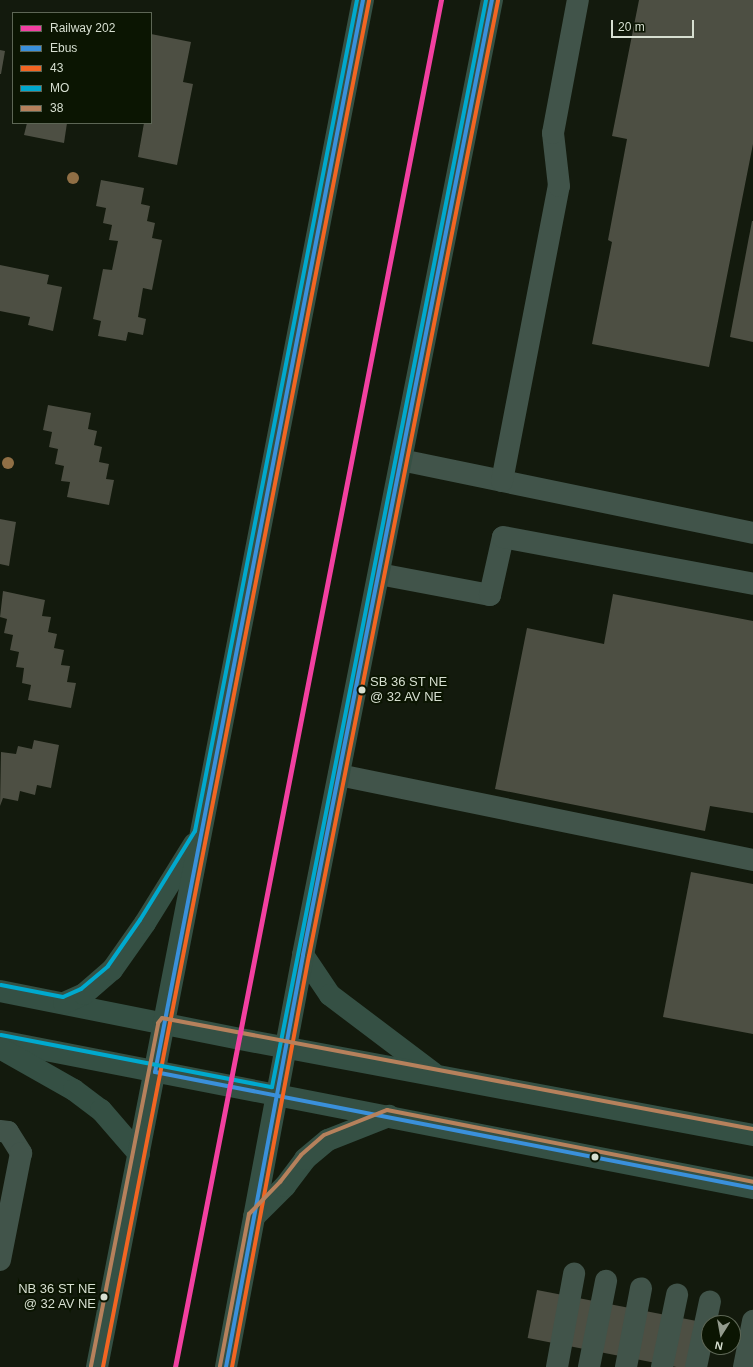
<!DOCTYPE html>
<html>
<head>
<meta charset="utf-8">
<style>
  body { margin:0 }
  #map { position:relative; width:753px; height:1367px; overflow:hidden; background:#131a0d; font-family:Helvetica,sans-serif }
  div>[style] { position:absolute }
  .building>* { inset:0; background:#4d4f43; transform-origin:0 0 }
  .minor>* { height:22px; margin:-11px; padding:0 11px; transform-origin:11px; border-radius:11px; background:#41544a }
  .major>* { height:22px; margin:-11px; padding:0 11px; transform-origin:11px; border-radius:11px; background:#355044 }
  .bus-1>* { height:4px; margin:-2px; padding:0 2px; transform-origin:2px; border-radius:2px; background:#3a90db }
  .bus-2>* { height:4px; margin:-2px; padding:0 2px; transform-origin:2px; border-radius:2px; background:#f26522 }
  .bus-3>* { height:4px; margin:-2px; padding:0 2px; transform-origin:2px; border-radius:2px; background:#00a9ce }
  .bus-4>* { height:4px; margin:-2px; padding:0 2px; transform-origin:2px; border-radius:2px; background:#b6815c }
  .rail-1>* { height:5px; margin:-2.5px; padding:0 2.5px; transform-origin:2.5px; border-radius:2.5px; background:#f240a1 }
  .trees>* { width:12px; height:12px; margin:-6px; border-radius:50%; background:#906f45 }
  .dots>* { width:11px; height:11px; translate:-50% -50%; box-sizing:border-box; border:2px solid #0b1502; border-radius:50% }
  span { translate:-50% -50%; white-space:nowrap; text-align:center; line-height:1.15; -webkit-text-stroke:4px #0b1502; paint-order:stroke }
  .bus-label { font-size:13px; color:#d7dfd1 }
  .left { translate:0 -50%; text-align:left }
  .right { translate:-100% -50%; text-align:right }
  .legend { position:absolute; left:12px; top:12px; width:140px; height:112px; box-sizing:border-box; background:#0b1502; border:1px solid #5d6655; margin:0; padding:5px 7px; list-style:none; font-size:12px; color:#d7dfd1 }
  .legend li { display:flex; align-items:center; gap:8px; height:20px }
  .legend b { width:20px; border:1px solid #5d6655 }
  .north { position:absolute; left:701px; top:1315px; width:40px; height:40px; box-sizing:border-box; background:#0b1502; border:1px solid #5d6655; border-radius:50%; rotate:191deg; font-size:11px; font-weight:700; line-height:16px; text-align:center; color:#d7dfd1 }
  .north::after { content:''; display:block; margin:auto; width:14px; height:18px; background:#929a8c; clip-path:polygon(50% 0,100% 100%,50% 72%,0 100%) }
  .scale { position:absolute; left:611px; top:20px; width:83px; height:18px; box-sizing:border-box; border:2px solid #d7dfd1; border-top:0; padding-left:5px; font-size:12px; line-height:14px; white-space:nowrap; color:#d7dfd1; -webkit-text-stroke:3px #0b1502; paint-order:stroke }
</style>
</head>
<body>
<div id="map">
  <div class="building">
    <i style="clip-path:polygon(639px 0,753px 0,753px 144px,709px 367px,592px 344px,612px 242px,608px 240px,627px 139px,612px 136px)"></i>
    <i style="clip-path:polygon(151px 34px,191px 42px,183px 82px,193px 84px,177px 165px,138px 157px,144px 123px,151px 123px)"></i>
    <i style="clip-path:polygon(0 50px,5px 51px,1px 74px,0 74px)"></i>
    <i style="clip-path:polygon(27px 123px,67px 123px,64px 143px,24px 135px)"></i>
    <i style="clip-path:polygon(101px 180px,144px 188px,141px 204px,150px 206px,147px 221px,155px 223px,152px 238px,162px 240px,152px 290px,143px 288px,138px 317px,146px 319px,143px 335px,128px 332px,126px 341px,98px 336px,101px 321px,93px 319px,103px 269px,112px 270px,118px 241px,109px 240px,112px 225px,103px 223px,106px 208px,96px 206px)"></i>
    <i style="clip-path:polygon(752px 221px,753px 221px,753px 342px,730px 337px)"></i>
    <i style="clip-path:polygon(0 265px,49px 275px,47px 284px,62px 287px,53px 331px,28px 325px,30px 317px,0 311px)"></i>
    <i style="clip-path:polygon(48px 405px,91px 413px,88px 429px,97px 431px,94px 445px,102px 447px,99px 462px,109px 464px,106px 479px,114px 480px,109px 505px,67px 497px,70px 482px,61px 481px,64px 466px,55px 464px,58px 449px,49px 447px,52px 432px,43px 430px)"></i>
    <i style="clip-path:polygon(0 519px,16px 522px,9px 566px,0 564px)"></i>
    <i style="clip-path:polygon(3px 591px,45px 600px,42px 616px,51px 617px,48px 632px,57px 634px,54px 648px,64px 650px,61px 665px,70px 666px,67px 682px,76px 683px,71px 708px,28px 700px,31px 685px,22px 683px,24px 668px,16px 667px,19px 652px,10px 650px,13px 635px,4px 633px,7px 619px,0 617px)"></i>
    <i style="clip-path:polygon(613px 594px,753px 621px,753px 813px,710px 806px,705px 831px,495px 789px,527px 628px,604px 644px)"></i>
    <i style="clip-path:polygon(34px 740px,59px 745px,51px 788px,37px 785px,35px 795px,20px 791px,18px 801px,3px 798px,0 806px,1px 752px,16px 754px,18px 746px,32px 749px)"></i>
    <i style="clip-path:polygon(691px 872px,753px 884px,753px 1034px,663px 1017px)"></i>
    <i style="left:537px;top:1290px;width:164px;height:49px;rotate:11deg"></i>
  </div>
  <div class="minor">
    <i style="left:401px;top:460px;width:359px;rotate:11.7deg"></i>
    <i style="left:502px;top:481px;width:300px;rotate:-79.1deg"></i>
    <i style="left:559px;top:186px;width:53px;rotate:-96.5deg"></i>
    <i style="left:553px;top:133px;width:135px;rotate:-79.4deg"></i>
    <i style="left:379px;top:574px;width:113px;rotate:10.7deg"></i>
    <i style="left:490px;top:595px;width:59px;rotate:-77.4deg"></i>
    <i style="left:503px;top:537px;width:254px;rotate:10.6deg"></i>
    <i style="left:339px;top:775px;width:423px;rotate:11.6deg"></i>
    <i style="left:0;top:1131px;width:8px;rotate:7deg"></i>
    <i style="left:8px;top:1132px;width:25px;rotate:58deg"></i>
    <i style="left:21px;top:1153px;width:109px;rotate:101.1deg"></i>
    <i style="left:557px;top:1367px;width:95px;rotate:-79.6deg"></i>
    <i style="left:589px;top:1367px;width:88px;rotate:-78.8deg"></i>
    <i style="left:626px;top:1367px;width:80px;rotate:-79.2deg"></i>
    <i style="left:662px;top:1367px;width:74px;rotate:-78.2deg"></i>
    <i style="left:696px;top:1367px;width:67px;rotate:-78deg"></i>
    <i style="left:744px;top:1367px;width:47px;rotate:-78.9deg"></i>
  </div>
  <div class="major">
    <i style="left:303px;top:955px;width:48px;rotate:56deg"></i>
    <i style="left:330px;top:995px;width:129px;rotate:37.1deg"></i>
    <i style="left:0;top:991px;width:245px;rotate:11.3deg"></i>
    <i style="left:240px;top:1039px;width:522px;rotate:10.6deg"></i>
    <i style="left:64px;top:1003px;width:22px;rotate:-24deg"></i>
    <i style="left:84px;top:994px;width:37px;rotate:-41deg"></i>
    <i style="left:112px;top:970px;width:57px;rotate:-54.9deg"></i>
    <i style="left:145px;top:923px;width:93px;rotate:-58.2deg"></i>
    <i style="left:0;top:1041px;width:767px;rotate:11.05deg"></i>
    <i style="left:0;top:1048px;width:85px;rotate:29.6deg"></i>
    <i style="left:74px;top:1090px;width:34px;rotate:37deg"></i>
    <i style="left:101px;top:1110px;width:58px;rotate:49.2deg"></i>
    <i style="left:254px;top:1217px;width:44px;rotate:-45deg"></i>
    <i style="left:285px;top:1186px;width:34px;rotate:-53deg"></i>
    <i style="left:305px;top:1159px;width:30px;rotate:-40deg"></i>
    <i style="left:328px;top:1140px;width:66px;rotate:-21.5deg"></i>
    <i style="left:97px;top:1367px;width:1393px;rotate:-78.99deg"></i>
    <i style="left:226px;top:1367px;width:419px;rotate:-79.4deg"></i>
    <i style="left:303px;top:955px;width:974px;rotate:-78.81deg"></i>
  </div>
  <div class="bus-1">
    <i style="left:363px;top:0;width:1092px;rotate:100.98deg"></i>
    <i style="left:155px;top:1072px;width:609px;rotate:10.98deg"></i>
    <i style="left:226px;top:1367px;width:419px;rotate:-79.4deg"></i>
    <i style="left:303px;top:955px;width:974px;rotate:-78.81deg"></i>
  </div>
  <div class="bus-2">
    <i style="left:103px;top:1367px;width:1392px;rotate:-78.98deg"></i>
    <i style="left:232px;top:1367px;width:418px;rotate:-79.4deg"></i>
    <i style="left:309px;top:956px;width:974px;rotate:-78.81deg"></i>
  </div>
  <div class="bus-3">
    <i style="left:1px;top:985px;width:63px;rotate:11deg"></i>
    <i style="left:63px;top:997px;width:20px;rotate:-24deg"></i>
    <i style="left:81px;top:989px;width:35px;rotate:-40deg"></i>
    <i style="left:108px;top:966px;width:56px;rotate:-55.2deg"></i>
    <i style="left:140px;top:920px;width:105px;rotate:-58.3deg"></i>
    <i style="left:195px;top:831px;width:847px;rotate:-78.97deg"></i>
    <i style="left:1px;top:1035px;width:276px;rotate:10.9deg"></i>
    <i style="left:272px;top:1087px;width:1108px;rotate:-78.86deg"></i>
  </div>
  <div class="bus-4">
    <i style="left:91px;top:1366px;width:349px;rotate:-78.9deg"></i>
    <i style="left:158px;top:1023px;width:6px;rotate:-51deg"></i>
    <i style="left:162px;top:1018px;width:601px;rotate:10.64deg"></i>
    <i style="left:220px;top:1366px;width:155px;rotate:-79.2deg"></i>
    <i style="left:249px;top:1214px;width:45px;rotate:-45.9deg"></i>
    <i style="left:280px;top:1182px;width:34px;rotate:-52deg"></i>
    <i style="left:301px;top:1155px;width:30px;rotate:-41deg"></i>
    <i style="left:324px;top:1135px;width:68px;rotate:-21.6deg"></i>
    <i style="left:387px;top:1110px;width:373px;rotate:11.1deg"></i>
  </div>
  <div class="rail-1">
    <i style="left:175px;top:1367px;width:1393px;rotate:-78.99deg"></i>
  </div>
  <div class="trees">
    <i style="left:73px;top:178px"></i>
    <i style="left:8px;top:463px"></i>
  </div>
  <div class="dots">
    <i style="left:362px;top:690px;background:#d7dfd1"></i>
    <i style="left:595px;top:1157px;background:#d7dfd1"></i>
    <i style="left:104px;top:1297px;background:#d7dfd1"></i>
  </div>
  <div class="bus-label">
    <span class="left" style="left:370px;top:690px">SB 36 ST NE<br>@ 32 AV NE</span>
    <span class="right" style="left:96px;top:1297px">NB 36 ST NE<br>@ 32 AV NE</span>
  </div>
  <ul class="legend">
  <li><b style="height:5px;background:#f240a1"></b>Railway 202</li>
  <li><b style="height:5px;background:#3a90db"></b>Ebus</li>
  <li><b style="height:5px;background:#f26522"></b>43</li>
  <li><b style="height:5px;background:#00a9ce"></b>MO</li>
  <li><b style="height:5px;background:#b6815c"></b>38</li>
  </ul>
  <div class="north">N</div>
  <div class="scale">20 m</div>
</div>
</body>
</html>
